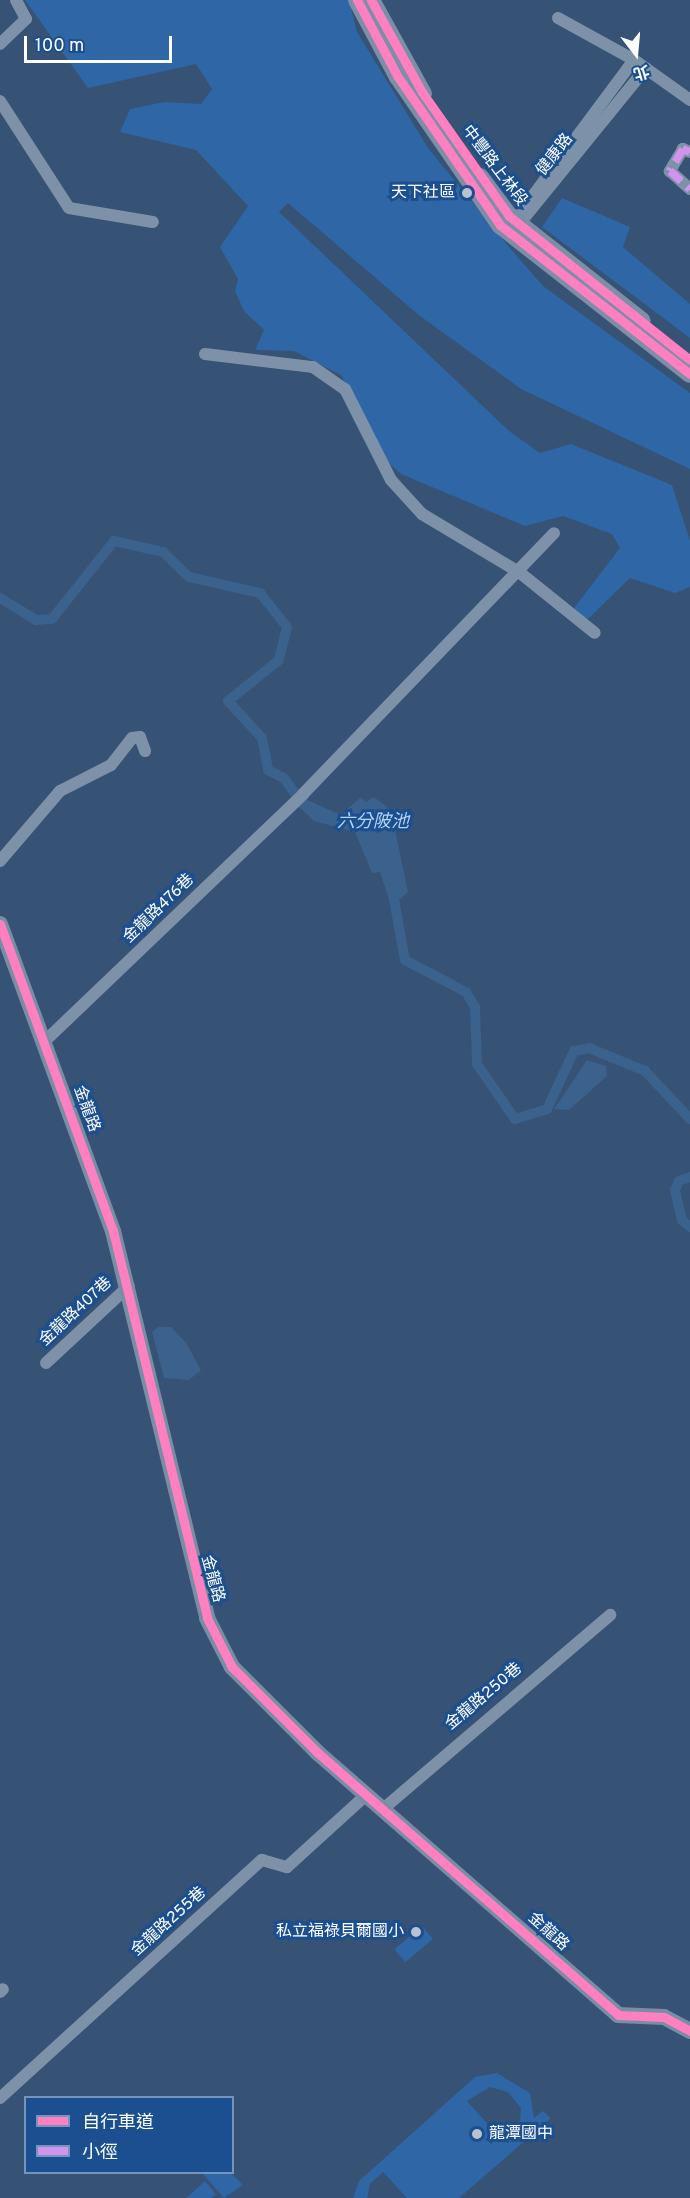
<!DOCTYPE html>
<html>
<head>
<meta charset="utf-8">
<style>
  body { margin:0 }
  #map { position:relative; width:690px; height:2198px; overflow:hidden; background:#365274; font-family:Overpass,"Noto Sans TC",sans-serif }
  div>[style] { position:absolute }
  .green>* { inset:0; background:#2f66a5; transform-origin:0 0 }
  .water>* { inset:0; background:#3b618d }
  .canal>* { height:10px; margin:-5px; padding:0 5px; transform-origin:5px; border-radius:5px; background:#3b618d }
  .street>* { height:12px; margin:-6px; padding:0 6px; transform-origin:6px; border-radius:6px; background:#7d92a8 }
  .secondary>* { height:16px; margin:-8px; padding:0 8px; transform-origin:8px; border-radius:8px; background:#798da4 }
  .primary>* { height:18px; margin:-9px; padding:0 9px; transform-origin:9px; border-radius:9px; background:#7d8ea7 }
  .quiet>* { height:8px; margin-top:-4px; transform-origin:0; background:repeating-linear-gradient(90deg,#d193ec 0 15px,transparent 0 23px) }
  .cycleway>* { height:9px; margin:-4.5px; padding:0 4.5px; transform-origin:4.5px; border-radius:4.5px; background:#ff80c0 }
  .dots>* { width:16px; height:16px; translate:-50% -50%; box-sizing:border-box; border:3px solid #1b4f8f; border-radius:50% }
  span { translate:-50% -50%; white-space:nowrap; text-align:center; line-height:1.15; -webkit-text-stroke:6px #1b4f8f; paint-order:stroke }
  .street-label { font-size:16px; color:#fff }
  .poi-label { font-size:16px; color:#fff }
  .right { translate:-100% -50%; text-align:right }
  .left { translate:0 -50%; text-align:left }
  .water-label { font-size:18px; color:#b5d3f5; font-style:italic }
  .legend { position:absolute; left:24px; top:2096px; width:210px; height:78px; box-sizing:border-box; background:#1b4f8f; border:2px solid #7695bc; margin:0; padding:8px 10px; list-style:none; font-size:18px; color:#fff }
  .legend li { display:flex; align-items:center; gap:12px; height:30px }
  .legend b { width:30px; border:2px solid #7695bc }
  .north { position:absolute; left:606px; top:24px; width:60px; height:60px; -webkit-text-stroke:4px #1b4f8f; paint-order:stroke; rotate:164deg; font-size:16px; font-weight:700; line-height:24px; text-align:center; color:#fff }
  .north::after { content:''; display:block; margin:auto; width:21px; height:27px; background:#fff; clip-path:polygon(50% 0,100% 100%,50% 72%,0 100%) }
  .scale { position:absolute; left:24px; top:36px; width:148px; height:27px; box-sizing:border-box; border:3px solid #fff; border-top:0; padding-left:8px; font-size:18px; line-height:21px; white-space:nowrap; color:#fff; -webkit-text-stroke:4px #1b4f8f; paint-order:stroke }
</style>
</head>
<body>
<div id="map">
  <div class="green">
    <i style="clip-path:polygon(25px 0,349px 0,357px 32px,428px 148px,509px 247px,543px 286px,690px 393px,690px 469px,521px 389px,420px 316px,288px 203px,279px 212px,509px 431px,540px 453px,571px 444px,672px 485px,690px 541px,690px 587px,675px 593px,630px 578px,588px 619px,570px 613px,620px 548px,612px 534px,563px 516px,525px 526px,401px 474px,382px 457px,341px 375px,294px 351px,255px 350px,264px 330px,244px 311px,235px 291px,238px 279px,220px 247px,248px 206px,196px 150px,120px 132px,130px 109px,164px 102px,201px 104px,212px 89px,196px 64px,88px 88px)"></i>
    <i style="clip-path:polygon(562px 198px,630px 227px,623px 247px,690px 304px,690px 338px,542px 227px)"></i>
    <i style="left:422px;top:1926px;width:17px;height:36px;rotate:50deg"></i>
    <i style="clip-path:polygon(evenodd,497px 2073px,530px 2093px,534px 2118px,543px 2111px,551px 2118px,459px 2198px,407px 2198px,383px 2172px,370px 2184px,367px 2198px,353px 2198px,359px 2181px,475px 2077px,497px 2073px,490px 2087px,508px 2092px,521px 2108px,520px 2122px,505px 2143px,467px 2101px,490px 2087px)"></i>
    <i style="clip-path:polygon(202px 2173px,231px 2173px,243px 2185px,224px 2198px)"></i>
    <i style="clip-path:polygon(205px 2181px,216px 2194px,211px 2198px,186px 2198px)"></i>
  </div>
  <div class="water">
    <i style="clip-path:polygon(361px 797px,366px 802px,374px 797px,387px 807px,394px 825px,408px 892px,400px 899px,389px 900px,380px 872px,372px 873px,355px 832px,314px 821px,297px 805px,305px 799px,341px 815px)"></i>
    <i style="clip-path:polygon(587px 1060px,606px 1066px,607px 1076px,569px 1110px,554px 1109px)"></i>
    <i style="clip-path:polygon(158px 1327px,171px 1327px,187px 1344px,201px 1370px,189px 1380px,164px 1378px,152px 1332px)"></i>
  </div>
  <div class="canal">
    <i style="left:0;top:598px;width:42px;rotate:31.4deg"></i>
    <i style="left:36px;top:620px;width:16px;rotate:-4deg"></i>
    <i style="left:52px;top:619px;width:100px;rotate:-51.5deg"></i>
    <i style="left:114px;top:541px;width:50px;rotate:12.7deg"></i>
    <i style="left:163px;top:552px;width:36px;rotate:44deg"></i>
    <i style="left:189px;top:577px;width:73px;rotate:12.7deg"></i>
    <i style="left:260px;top:593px;width:43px;rotate:51.5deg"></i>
    <i style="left:287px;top:627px;width:34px;rotate:104deg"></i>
    <i style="left:279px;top:660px;width:65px;rotate:141.2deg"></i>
    <i style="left:228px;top:701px;width:50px;rotate:47.4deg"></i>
    <i style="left:262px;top:738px;width:33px;rotate:79deg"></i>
    <i style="left:268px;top:770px;width:18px;rotate:27deg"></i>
    <i style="left:284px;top:778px;width:32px;rotate:54deg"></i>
    <i style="left:392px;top:888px;width:73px;rotate:79.8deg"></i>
    <i style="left:405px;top:960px;width:69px;rotate:27.7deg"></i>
    <i style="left:466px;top:992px;width:17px;rotate:59deg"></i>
    <i style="left:475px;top:1007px;width:57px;rotate:88deg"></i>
    <i style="left:477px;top:1064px;width:67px;rotate:55.4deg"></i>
    <i style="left:515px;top:1119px;width:34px;rotate:-17deg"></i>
    <i style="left:547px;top:1109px;width:64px;rotate:-65deg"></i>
    <i style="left:574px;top:1051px;width:15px;rotate:-11deg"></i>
    <i style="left:589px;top:1048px;width:61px;rotate:22.3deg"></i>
    <i style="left:645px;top:1071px;width:66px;rotate:46.8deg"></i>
    <i style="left:690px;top:1177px;width:12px;rotate:160deg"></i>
    <i style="left:679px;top:1181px;width:10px;rotate:114deg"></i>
    <i style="left:675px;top:1190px;width:31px;rotate:77deg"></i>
    <i style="left:682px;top:1220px;width:11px;rotate:41deg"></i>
  </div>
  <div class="street">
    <i style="left:558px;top:18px;width:87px;rotate:28.9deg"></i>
    <i style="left:634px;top:60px;width:69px;rotate:35.5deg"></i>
    <i style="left:0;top:44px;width:36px;rotate:-44deg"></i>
    <i style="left:26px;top:19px;width:21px;rotate:-118deg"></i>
    <i style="left:0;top:101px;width:127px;rotate:57.2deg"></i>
    <i style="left:69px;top:208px;width:85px;rotate:9.5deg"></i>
    <i style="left:690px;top:152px;width:8px;rotate:-157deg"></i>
    <i style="left:683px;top:149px;width:26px;rotate:121deg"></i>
    <i style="left:670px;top:171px;width:27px;rotate:42deg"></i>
    <i style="left:512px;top:224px;width:204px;rotate:-53.4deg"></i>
    <i style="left:516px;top:228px;width:206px;rotate:-50.9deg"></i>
    <i style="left:205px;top:354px;width:109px;rotate:6.9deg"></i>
    <i style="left:313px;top:367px;width:39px;rotate:35deg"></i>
    <i style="left:345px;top:389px;width:102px;rotate:63.2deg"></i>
    <i style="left:391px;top:480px;width:46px;rotate:47.6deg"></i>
    <i style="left:422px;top:514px;width:113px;rotate:30.9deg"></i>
    <i style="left:519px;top:572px;width:97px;rotate:38.8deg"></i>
    <i style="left:0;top:861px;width:92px;rotate:-49.4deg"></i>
    <i style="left:60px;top:791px;width:57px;rotate:-27deg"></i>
    <i style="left:111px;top:765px;width:34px;rotate:-52deg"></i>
    <i style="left:132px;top:738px;width:8px;rotate:-7deg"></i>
    <i style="left:140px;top:737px;width:15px;rotate:70deg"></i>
    <i style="left:46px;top:1040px;width:356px;rotate:-43.7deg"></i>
    <i style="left:303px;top:794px;width:362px;rotate:-46.1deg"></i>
    <i style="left:46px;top:1363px;width:113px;rotate:-42.9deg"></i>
    <i style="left:383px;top:1809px;width:299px;rotate:-40.5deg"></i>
    <i style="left:0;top:1992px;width:4px;rotate:-45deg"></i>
    <i style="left:0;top:2098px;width:354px;rotate:-42.3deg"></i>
    <i style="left:262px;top:1860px;width:26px;rotate:16deg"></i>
    <i style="left:287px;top:1867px;width:107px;rotate:-42.3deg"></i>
  </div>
  <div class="secondary">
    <i style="left:0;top:924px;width:327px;rotate:69.8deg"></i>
    <i style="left:113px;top:1231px;width:398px;rotate:76.3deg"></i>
    <i style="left:207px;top:1618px;width:55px;rotate:63deg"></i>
    <i style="left:232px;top:1667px;width:122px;rotate:45deg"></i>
    <i style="left:318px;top:1753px;width:398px;rotate:41.1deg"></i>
    <i style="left:618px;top:2015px;width:46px;rotate:2.5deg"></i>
    <i style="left:664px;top:2017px;width:30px;rotate:28deg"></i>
  </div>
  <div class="primary">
    <i style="left:357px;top:0;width:87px;rotate:62deg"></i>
    <i style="left:398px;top:77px;width:180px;rotate:55.4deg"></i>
    <i style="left:500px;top:225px;width:241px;rotate:38.1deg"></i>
    <i style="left:371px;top:0;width:107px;rotate:61deg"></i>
    <i style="left:480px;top:177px;width:49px;rotate:53.4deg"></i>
    <i style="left:509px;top:216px;width:169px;rotate:38.3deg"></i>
  </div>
  <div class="quiet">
    <i style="left:690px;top:152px;width:8px;rotate:-157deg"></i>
    <i style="left:683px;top:149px;width:26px;rotate:121deg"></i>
    <i style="left:670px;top:171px;width:27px;rotate:42deg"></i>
  </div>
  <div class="cycleway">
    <i style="left:357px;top:0;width:87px;rotate:62deg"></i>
    <i style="left:398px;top:77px;width:180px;rotate:55.4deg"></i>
    <i style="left:500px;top:225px;width:241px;rotate:38.1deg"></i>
    <i style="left:371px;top:0;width:105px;rotate:61deg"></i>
    <i style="left:422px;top:92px;width:151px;rotate:54.9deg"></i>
    <i style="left:509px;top:216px;width:231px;rotate:38.5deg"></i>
    <i style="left:0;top:924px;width:327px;rotate:69.8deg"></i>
    <i style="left:113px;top:1231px;width:398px;rotate:76.3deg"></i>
    <i style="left:207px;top:1618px;width:55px;rotate:63deg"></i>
    <i style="left:232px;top:1667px;width:122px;rotate:45deg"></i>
    <i style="left:318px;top:1753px;width:398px;rotate:41.1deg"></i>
    <i style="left:618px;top:2015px;width:46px;rotate:2.5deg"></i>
    <i style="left:664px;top:2017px;width:30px;rotate:28deg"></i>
  </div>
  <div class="dots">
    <i style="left:467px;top:193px;background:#b9c2ce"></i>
    <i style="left:416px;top:1932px;background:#b9c2ce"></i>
    <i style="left:477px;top:2134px;background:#b9c2ce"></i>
  </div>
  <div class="street-label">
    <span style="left:555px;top:155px;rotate:-52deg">健康路</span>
    <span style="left:494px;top:166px;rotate:53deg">中豐路上林段</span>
    <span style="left:159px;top:909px;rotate:-44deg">金龍路476巷</span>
    <span style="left:86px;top:1109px;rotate:70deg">金龍路</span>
    <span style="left:76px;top:1312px;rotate:-43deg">金龍路407巷</span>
    <span style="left:212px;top:1579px;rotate:75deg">金龍路</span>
    <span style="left:484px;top:1697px;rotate:-40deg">金龍路250巷</span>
    <span style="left:169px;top:1922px;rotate:-42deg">金龍路255巷</span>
    <span style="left:548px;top:1932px;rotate:42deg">金龍路</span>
  </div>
  <div class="poi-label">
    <span class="right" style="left:455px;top:193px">天下社區</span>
    <span class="right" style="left:404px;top:1932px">私立福祿貝爾國小</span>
    <span class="left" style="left:489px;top:2134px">龍潭國中</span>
  </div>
  <div class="water-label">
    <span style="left:373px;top:823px">六分陂池</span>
  </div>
  <ul class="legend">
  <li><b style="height:8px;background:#ff80c0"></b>自行車道</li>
  <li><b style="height:8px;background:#d193ec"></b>小徑</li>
  </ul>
  <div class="north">北</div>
  <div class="scale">100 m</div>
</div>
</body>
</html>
